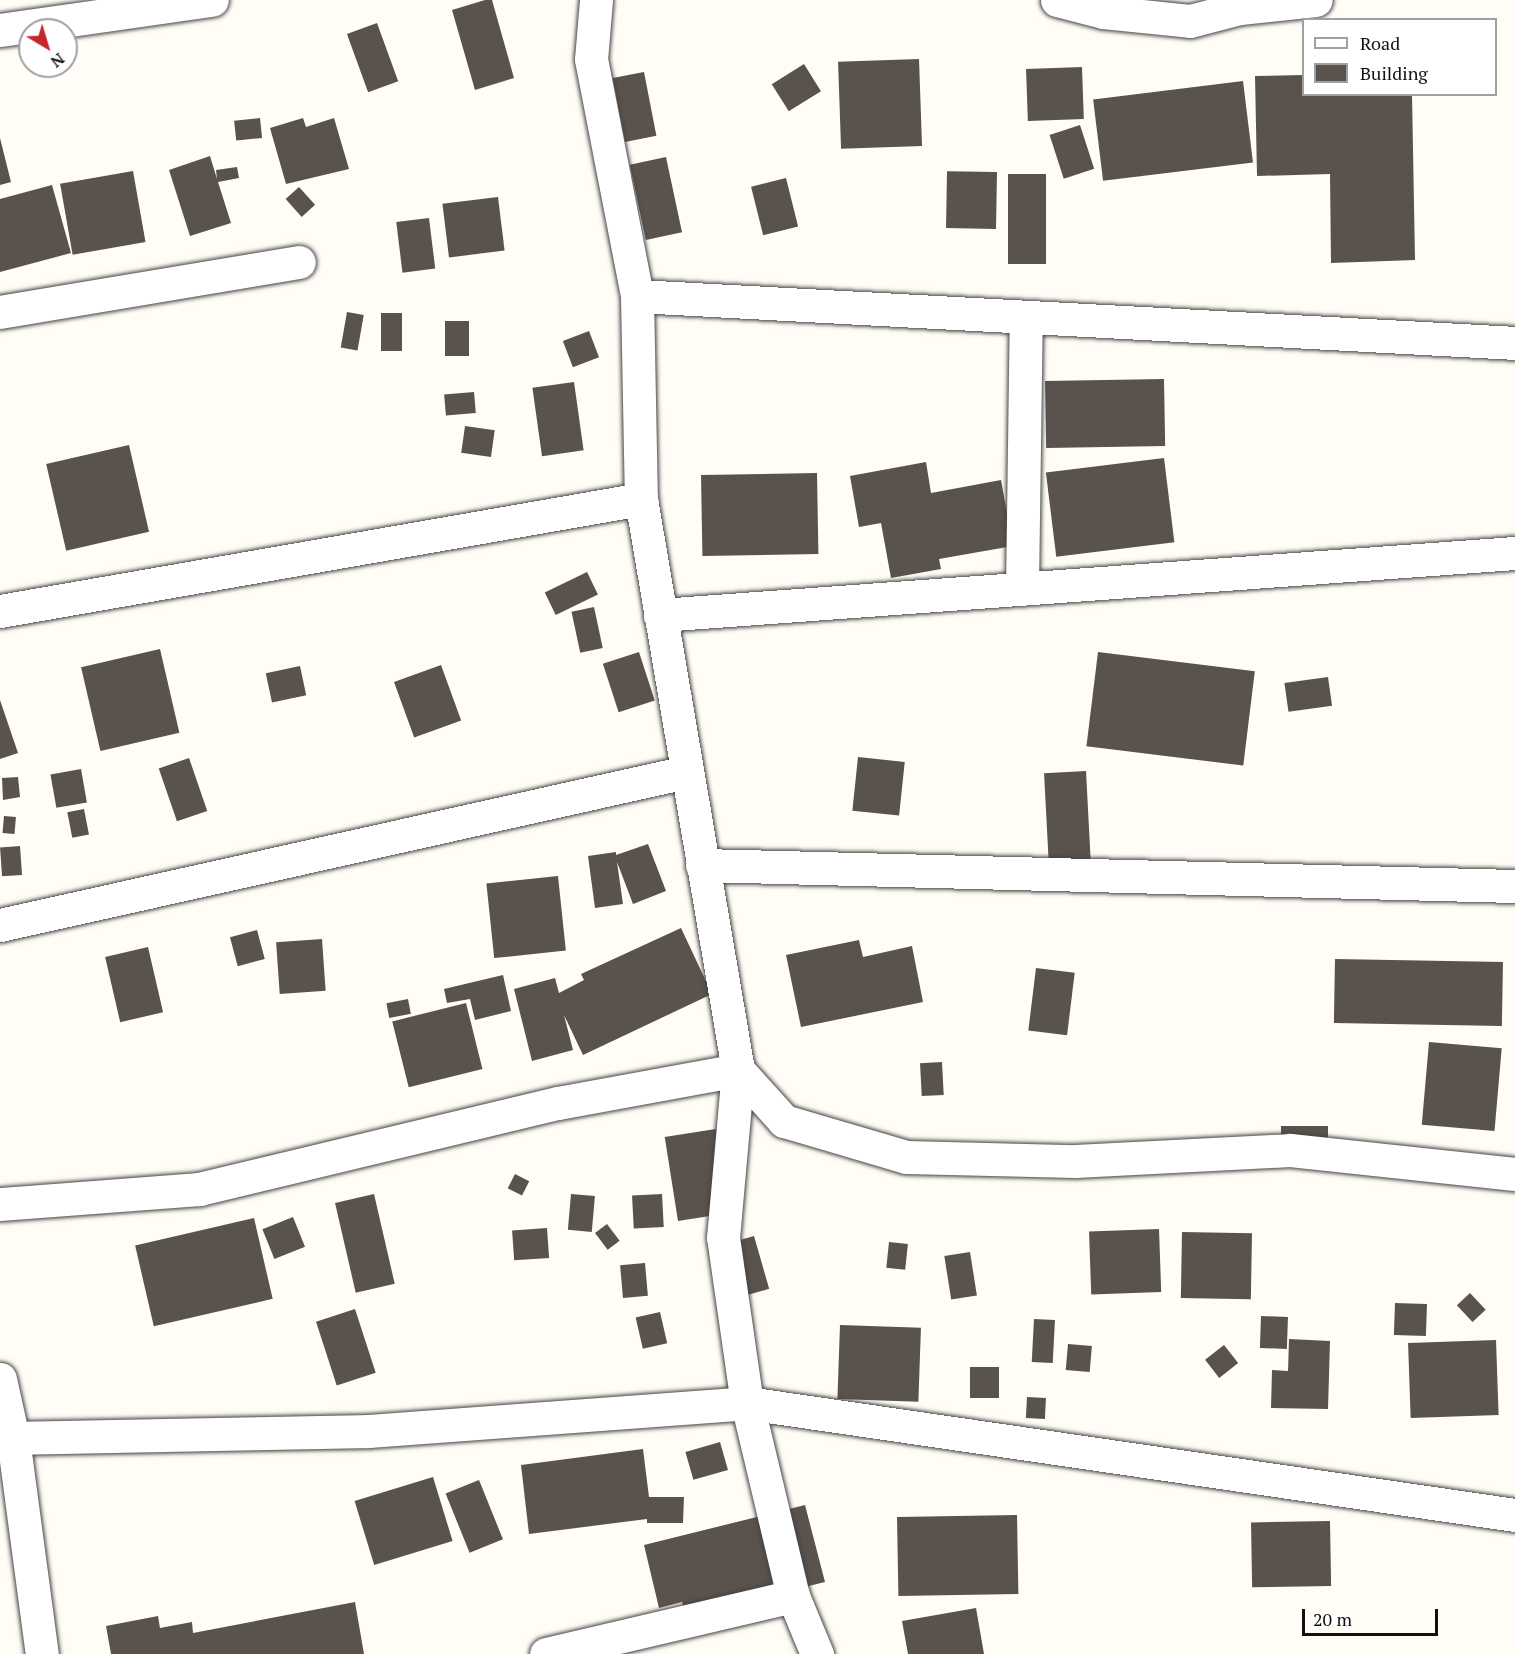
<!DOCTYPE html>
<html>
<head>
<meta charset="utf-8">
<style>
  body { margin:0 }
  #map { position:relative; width:1515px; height:1654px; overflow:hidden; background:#fffdf5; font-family:"PT Serif",serif }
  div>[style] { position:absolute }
  .building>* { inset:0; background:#5a524d; transform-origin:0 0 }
  .roads { filter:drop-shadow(0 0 2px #444) drop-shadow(0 0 2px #444) }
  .street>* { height:33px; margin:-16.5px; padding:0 16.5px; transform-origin:16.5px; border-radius:16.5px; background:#fff }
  span { translate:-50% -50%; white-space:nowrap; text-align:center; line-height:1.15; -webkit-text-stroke:6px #fff; paint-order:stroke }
  .legend { position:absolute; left:1302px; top:18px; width:195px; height:78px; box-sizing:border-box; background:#fff; border:2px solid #a0a0a0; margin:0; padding:8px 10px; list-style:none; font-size:18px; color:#111 }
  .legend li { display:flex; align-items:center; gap:12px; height:30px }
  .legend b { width:30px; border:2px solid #a0a0a0 }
  .north { position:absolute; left:18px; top:18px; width:60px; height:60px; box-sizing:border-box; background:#fff; border:2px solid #a0a0a0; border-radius:50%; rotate:142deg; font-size:16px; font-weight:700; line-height:24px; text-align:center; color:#111 }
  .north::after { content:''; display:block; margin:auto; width:21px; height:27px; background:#c4262e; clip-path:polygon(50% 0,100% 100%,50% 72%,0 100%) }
  .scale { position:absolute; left:1302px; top:1609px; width:136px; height:27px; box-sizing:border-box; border:3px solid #111; border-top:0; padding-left:8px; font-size:18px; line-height:21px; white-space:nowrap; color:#111; -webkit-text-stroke:4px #fff; paint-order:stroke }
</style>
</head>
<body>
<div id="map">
  <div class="building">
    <i style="clip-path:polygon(485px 0,492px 0,514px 78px,475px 90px,452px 10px)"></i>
    <i style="left:377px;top:23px;width:62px;height:32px;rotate:70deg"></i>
    <i style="left:919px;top:59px;width:87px;height:81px;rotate:88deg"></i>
    <i style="left:804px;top:64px;width:32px;height:38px;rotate:58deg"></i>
    <i style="left:1082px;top:67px;width:52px;height:56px;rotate:88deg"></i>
    <i style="left:644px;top:72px;width:65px;height:32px;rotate:79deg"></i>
    <i style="clip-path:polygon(1304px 75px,1304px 94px,1412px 94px,1415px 260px,1331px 263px,1330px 174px,1257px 176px,1255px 76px)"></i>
    <i style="left:1243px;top:81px;width:82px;height:151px;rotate:83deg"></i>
    <i style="left:260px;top:118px;width:20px;height:26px;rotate:84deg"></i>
    <i style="clip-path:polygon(303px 118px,306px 127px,334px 118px,349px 169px,286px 184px,270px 128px)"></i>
    <i style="left:1080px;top:125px;width:46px;height:32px;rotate:72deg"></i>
    <i style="clip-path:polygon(0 138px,11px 182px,0 185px)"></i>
    <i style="clip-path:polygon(210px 156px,217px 179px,216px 170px,237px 167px,239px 178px,218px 182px,231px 223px,190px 236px,169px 170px)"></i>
    <i style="left:666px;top:157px;width:77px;height:37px;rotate:78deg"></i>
    <i style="left:133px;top:171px;width:72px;height:74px;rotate:80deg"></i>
    <i style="left:997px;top:172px;width:57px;height:50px;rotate:91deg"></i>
    <i style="left:1008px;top:174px;width:38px;height:90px"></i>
    <i style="left:786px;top:178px;width:50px;height:36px;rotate:76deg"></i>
    <i style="clip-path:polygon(52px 185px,71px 253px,0 272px,0 199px)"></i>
    <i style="left:299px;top:187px;width:24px;height:18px;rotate:48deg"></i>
    <i style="left:498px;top:197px;width:54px;height:56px;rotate:83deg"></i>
    <i style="left:429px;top:218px;width:51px;height:33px;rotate:83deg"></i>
    <i style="left:347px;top:312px;width:17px;height:36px;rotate:10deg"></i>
    <i style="left:381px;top:313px;width:21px;height:38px"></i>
    <i style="left:445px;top:321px;width:24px;height:35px"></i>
    <i style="left:589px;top:331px;width:28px;height:28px;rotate:69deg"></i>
    <i style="left:1164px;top:379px;width:67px;height:119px;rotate:89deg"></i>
    <i style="left:574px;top:382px;width:69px;height:42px;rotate:82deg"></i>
    <i style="left:474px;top:392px;width:21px;height:30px;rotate:85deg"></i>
    <i style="left:465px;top:426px;width:30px;height:27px;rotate:8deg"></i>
    <i style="left:129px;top:445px;width:89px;height:85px;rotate:77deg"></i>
    <i style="left:1164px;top:458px;width:85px;height:119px;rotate:83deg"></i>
    <i style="clip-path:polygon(926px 462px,931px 493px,1001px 480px,1013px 546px,939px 559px,941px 569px,891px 578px,881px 523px,859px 527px,850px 476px)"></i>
    <i style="left:817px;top:473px;width:81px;height:116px;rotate:89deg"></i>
    <i style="left:587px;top:572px;width:25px;height:47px;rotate:64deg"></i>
    <i style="left:594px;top:607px;width:42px;height:23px;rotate:78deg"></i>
    <i style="left:160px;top:649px;width:86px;height:81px;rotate:77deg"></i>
    <i style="left:639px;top:652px;width:51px;height:38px;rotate:72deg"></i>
    <i style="left:1098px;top:652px;width:158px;height:95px;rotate:7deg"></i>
    <i style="left:441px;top:665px;width:59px;height:50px;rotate:70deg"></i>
    <i style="left:300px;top:666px;width:30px;height:35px;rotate:78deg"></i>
    <i style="left:1328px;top:677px;width:29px;height:44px;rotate:82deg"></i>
    <i style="clip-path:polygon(0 700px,18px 753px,0 759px)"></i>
    <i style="left:858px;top:757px;width:47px;height:54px;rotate:6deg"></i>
    <i style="left:189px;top:758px;width:56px;height:32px;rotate:71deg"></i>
    <i style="left:81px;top:769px;width:34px;height:31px;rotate:80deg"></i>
    <i style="left:1086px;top:771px;width:90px;height:42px;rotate:87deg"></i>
    <i style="clip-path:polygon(18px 777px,20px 797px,3px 800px,2px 778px)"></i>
    <i style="left:84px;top:809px;width:26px;height:17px;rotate:79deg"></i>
    <i style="left:4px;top:816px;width:12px;height:17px;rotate:5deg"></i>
    <i style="clip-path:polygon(648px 844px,666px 891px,633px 904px,617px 862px,623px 904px,595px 908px,588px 856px,616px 852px,616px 855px)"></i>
    <i style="left:20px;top:846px;width:29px;height:20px;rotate:86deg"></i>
    <i style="left:558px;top:876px;width:75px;height:72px;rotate:84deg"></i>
    <i style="clip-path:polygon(681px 928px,712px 994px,583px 1055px,564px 1015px,573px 1050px,532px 1061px,514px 989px,555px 978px,559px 993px,584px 980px,581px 974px)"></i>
    <i style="left:257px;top:930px;width:30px;height:28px;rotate:75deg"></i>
    <i style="left:322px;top:939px;width:52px;height:46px;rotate:86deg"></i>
    <i style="clip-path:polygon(859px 940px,863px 957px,912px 946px,923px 1002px,801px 1027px,786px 955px)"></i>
    <i style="left:148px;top:947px;width:67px;height:44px;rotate:77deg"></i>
    <i style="left:1335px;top:959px;width:168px;height:64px;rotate:1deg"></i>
    <i style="left:1036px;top:968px;width:39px;height:63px;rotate:7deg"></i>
    <i style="clip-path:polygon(503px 975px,511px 1011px,475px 1020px,470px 999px,447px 1003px,444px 989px)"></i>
    <i style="left:408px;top:999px;width:15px;height:22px;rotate:79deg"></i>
    <i style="left:466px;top:1003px;width:68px;height:76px;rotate:76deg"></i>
    <i style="left:1429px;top:1042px;width:73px;height:83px;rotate:5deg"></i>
    <i style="left:942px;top:1062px;width:33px;height:22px;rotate:87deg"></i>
    <i style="left:1281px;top:1126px;width:47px;height:19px"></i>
    <i style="left:722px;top:1128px;width:85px;height:58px;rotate:81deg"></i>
    <i style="left:515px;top:1174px;width:16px;height:16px;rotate:27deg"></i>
    <i style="left:374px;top:1194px;width:92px;height:40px;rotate:77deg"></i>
    <i style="left:571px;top:1194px;width:24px;height:36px;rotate:5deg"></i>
    <i style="left:662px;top:1194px;width:33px;height:30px;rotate:87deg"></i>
    <i style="left:293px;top:1217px;width:32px;height:33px;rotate:68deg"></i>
    <i style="left:254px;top:1218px;width:83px;height:122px;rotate:77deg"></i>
    <i style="left:607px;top:1224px;width:21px;height:15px;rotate:53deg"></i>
    <i style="left:547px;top:1228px;width:30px;height:35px;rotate:86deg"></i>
    <i style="left:1159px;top:1229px;width:63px;height:70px;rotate:88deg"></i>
    <i style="left:1182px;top:1232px;width:70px;height:66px;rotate:1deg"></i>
    <i style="left:754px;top:1236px;width:55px;height:48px;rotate:74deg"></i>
    <i style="left:889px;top:1242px;width:19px;height:26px;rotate:6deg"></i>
    <i style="left:970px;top:1252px;width:44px;height:26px;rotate:81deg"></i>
    <i style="left:645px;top:1263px;width:33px;height:25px;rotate:85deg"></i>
    <i style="left:1470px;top:1293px;width:23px;height:18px;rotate:47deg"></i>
    <i style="left:1395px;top:1303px;width:32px;height:32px;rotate:2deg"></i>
    <i style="left:355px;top:1309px;width:67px;height:41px;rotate:72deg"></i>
    <i style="left:660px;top:1312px;width:32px;height:25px;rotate:77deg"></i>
    <i style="left:1261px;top:1316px;width:27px;height:32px;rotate:2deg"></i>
    <i style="left:1034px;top:1319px;width:21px;height:43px;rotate:3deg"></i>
    <i style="left:840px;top:1325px;width:81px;height:74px;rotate:2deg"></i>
    <i style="clip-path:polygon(1289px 1339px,1330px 1341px,1328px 1409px,1271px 1408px,1272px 1370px,1288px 1371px)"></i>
    <i style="left:1496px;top:1340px;width:75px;height:88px;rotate:88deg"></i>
    <i style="left:1068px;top:1344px;width:24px;height:26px;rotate:5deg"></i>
    <i style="left:1224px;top:1345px;width:23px;height:24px;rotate:52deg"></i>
    <i style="left:999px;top:1367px;width:31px;height:29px;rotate:90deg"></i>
    <i style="left:1027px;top:1397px;width:19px;height:21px;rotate:3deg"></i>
    <i style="left:720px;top:1442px;width:29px;height:36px;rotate:74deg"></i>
    <i style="clip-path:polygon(643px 1449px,649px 1497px,684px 1497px,683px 1523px,647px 1523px,647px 1519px,529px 1534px,521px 1465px)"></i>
    <i style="left:433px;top:1477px;width:67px;height:82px;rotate:73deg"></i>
    <i style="left:479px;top:1480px;width:64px;height:36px;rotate:68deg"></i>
    <i style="clip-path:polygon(805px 1505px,825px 1582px,742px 1602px,690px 1634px,682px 1602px,659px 1608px,644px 1545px)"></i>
    <i style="left:1017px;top:1515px;width:79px;height:120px;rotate:89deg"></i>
    <i style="left:1330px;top:1521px;width:65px;height:79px;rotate:89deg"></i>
    <i style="clip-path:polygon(355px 1602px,364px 1654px,111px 1654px,106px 1626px,158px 1616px,160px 1628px,192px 1622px,193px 1633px)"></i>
    <i style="clip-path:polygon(976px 1608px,984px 1654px,908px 1654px,902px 1621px)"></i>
  </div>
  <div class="roads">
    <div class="street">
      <i style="left:596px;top:0;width:59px;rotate:94.8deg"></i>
      <i style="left:591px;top:59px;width:241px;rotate:79deg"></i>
      <i style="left:637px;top:296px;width:203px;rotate:88.9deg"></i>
      <i style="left:641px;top:499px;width:579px;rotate:80.36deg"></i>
      <i style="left:738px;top:1070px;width:168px;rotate:95.1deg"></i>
      <i style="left:723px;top:1237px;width:168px;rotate:81.8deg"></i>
      <i style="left:747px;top:1403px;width:198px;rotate:76.6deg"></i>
      <i style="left:793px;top:1596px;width:63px;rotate:67.5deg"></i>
      <i style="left:1057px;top:0;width:48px;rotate:14.6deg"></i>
      <i style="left:1103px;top:12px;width:87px;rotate:5.9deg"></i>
      <i style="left:1190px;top:21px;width:52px;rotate:-14.6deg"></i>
      <i style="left:1240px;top:8px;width:76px;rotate:-6deg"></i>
      <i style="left:0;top:30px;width:214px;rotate:-8.1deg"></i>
      <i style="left:637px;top:296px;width:879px;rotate:3.06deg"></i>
      <i style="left:0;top:312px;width:303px;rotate:-9.5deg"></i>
      <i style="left:1022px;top:589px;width:272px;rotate:-89.2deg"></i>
      <i style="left:0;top:611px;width:651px;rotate:-9.91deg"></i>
      <i style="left:660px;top:615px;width:857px;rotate:-4.15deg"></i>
      <i style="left:702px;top:865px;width:813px;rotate:1.48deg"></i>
      <i style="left:0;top:925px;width:703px;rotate:-12.57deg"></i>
      <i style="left:0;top:1204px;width:200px;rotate:-4.3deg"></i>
      <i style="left:199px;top:1189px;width:369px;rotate:-13.5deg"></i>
      <i style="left:558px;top:1103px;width:183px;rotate:-10.4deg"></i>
      <i style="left:738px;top:1070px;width:69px;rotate:48deg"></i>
      <i style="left:784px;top:1121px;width:127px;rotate:16.4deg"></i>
      <i style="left:906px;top:1157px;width:169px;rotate:1.4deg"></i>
      <i style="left:1075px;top:1161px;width:215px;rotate:-2.9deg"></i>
      <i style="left:1290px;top:1150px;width:226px;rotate:6.1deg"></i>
      <i style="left:0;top:1379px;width:60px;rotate:77.6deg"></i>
      <i style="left:13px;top:1438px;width:218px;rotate:82.4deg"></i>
      <i style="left:13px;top:1438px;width:355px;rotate:-1.1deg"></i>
      <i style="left:368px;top:1431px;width:380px;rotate:-4.2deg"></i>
      <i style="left:747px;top:1403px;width:776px;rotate:8.3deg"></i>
      <i style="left:546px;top:1654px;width:254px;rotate:-13.2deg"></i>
    </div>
  </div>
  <ul class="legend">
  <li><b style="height:8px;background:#fff"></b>Road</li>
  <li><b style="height:16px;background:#5a524d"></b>Building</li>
  </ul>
  <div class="north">N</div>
  <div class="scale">20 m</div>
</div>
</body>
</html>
